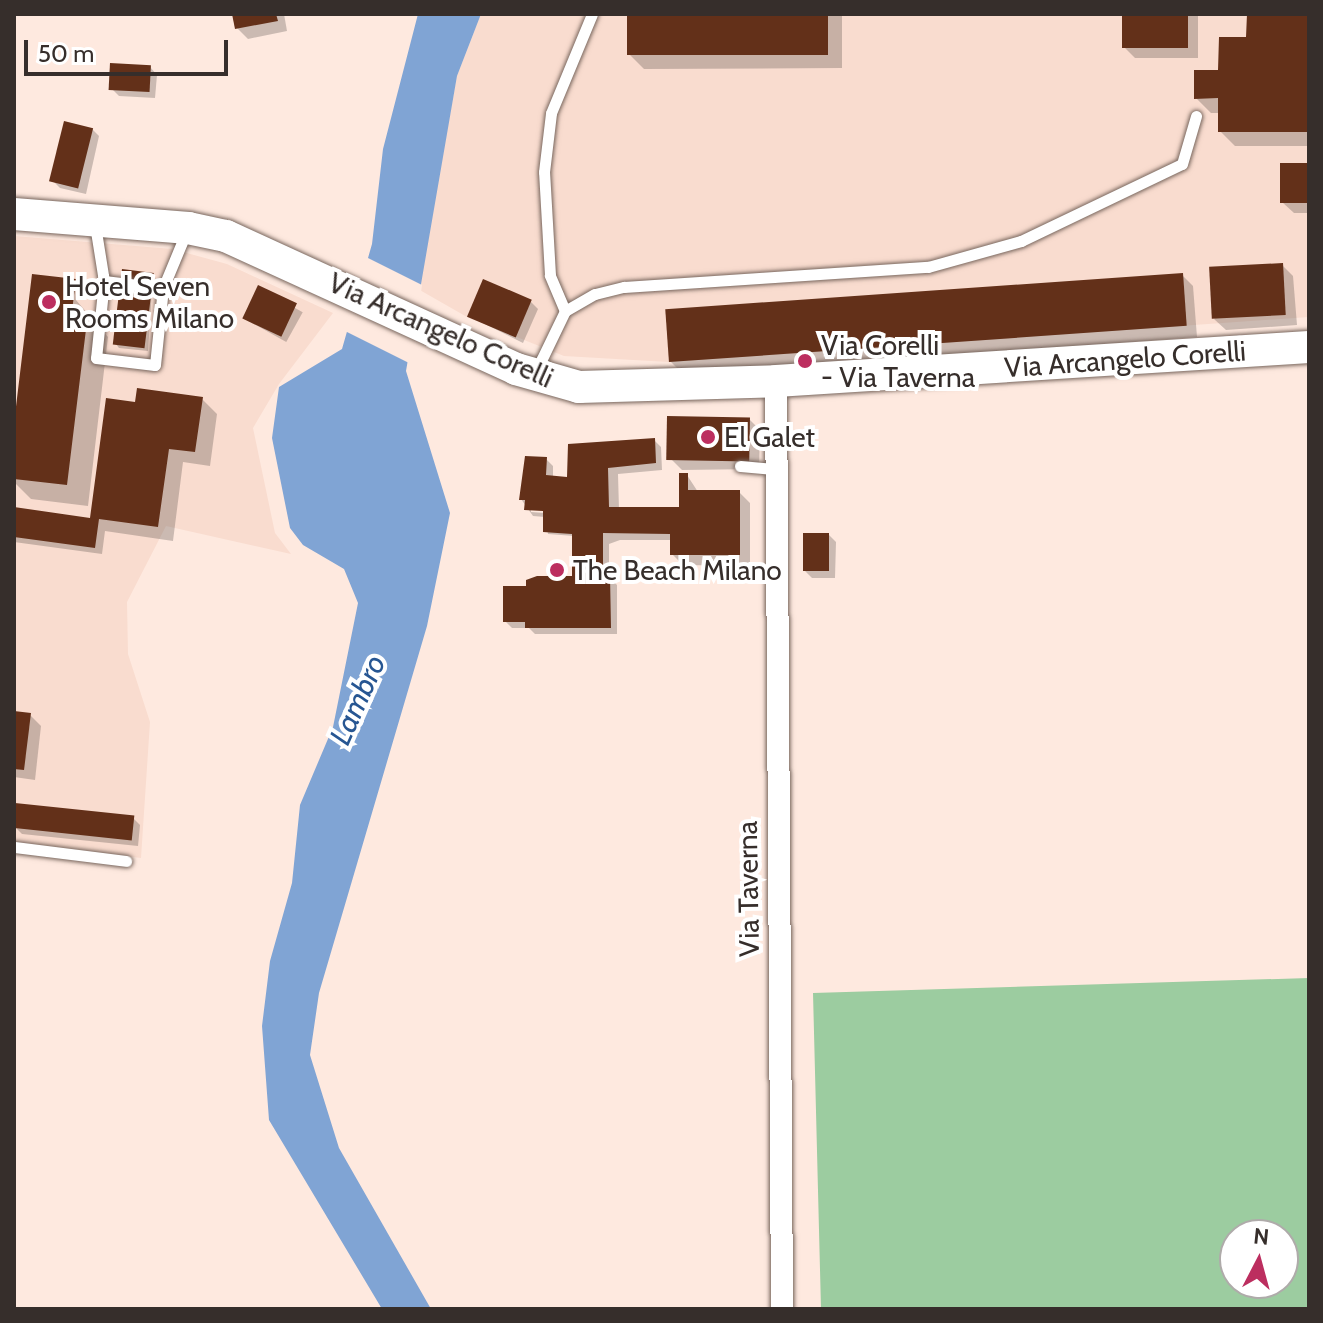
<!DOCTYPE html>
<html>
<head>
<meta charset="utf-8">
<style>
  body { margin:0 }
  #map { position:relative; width:1323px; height:1323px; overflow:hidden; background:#fee9df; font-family:Cabin,sans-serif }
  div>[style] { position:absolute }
  .built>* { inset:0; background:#f9dccf }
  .green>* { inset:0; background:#9ccca0 }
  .water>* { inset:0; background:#80a4d4 }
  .pier>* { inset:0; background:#fee9df }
  .shadow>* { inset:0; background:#0003; transform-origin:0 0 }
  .building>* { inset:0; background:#633019; transform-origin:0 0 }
  .roads { filter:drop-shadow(0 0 2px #78665d) drop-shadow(0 0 2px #78665d) }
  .lane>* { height:11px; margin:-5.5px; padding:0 5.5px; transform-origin:5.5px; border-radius:5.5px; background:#fff }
  .street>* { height:22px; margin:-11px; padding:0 11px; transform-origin:11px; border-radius:11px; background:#fff }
  .secondary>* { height:32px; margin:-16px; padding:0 16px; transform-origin:16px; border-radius:16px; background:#fff }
  .dots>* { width:22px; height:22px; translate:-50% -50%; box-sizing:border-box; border:4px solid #fff; border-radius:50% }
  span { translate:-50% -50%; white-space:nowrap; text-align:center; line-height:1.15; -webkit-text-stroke:8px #fff; paint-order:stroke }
  .poi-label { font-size:28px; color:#362e2b }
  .left { translate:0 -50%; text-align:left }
  .street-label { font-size:28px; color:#362e2b }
  .water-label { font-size:30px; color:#275692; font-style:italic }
  .frame { position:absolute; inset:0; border:16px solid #362e2b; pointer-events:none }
  .north { position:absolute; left:1219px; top:1219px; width:80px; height:80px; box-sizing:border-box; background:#fff; border:2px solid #afabaa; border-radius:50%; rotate:6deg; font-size:22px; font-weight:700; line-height:32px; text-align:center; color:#362e2b }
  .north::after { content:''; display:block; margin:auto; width:28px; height:36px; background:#bc2e5f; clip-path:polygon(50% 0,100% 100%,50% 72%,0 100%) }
  .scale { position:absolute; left:24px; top:40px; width:204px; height:36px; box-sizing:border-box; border:4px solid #362e2b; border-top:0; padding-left:10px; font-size:24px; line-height:28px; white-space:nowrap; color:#362e2b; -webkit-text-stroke:6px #fff; paint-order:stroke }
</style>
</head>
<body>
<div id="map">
  <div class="built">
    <i style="clip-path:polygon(481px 14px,1309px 14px,1309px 317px,668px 362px,564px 356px,467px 317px,418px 289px,457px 76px)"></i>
    <i style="clip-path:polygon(14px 236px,172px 249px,227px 264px,333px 313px,279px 384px,253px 428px,275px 533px,291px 554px,166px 526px,127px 602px,128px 654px,150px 722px,141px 858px,14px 842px)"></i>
  </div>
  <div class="green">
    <i style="clip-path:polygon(evenodd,1309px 978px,1309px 1309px,821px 1309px,813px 993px,1309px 978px,1235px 1235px,1283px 1235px,1283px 1283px,1235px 1283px,1235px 1235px)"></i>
  </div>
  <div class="water">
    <i style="clip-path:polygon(418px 14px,481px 14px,457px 76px,406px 371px,450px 513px,427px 626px,319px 993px,310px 1055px,339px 1148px,431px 1309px,382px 1309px,269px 1120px,262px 1026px,270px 961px,292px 883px,300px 805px,333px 727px,358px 603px,344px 569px,303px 545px,290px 528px,272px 438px,279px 387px,342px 349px,372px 244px,383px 149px)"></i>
  </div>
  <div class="pier">
    <i style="clip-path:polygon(364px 256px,422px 285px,411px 364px,343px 330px)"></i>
  </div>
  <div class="shadow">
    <i style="clip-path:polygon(234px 14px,284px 14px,287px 31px,248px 39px,237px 28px)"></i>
    <i style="clip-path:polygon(629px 14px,842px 14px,842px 68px,644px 69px,629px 54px)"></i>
    <i style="clip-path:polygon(1124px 14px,1198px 14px,1198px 58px,1135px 58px,1124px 47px)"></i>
    <i style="clip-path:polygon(1249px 14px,1309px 14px,1309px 146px,1235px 146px,1220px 131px,1220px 113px,1211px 113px,1196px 98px,1248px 39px)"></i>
    <i style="clip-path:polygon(150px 67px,157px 75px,155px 98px,119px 96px,112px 89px)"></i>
    <i style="clip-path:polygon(92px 129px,99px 136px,86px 194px,60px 188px,53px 181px)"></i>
    <i style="clip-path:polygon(1309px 165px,1309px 213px,1294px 213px,1282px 202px)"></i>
    <i style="clip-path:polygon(1282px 265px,1293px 276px,1297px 325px,1226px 330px,1214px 319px)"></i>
    <i style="clip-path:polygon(153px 274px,148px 351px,119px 348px,116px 344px)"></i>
    <i style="clip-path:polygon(1182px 275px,1193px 286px,1197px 337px,685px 376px,670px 361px)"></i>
    <i style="clip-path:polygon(75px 281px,76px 300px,108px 337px,88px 506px,31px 499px,14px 482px,14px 441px)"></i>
    <i style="left:259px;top:288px;width:50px;height:34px;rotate:29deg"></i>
    <i style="clip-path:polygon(531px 302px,538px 309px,523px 343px,469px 316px)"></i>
    <i style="clip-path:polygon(202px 399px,217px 414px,210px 466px,183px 462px,173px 541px,105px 531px,102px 554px,14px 542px,14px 509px,96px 521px,137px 404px)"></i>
    <i style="clip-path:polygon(749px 419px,760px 430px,759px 469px,682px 470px,671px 459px)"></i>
    <i style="clip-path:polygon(evenodd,654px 440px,661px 447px,662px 470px,618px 474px,619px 509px,681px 509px,687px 475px,698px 492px,739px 492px,750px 503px,750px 566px,683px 565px,672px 554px,672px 540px,620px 540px,609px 544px,609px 577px,617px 585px,617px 634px,535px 634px,529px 628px,512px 628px,505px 621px,528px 588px,574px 578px,574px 536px,548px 534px,545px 517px,533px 516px,521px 499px,546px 459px,553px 466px,553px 478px,566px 479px,654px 440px,531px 508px,545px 509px,545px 513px,531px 512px,531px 508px)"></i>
    <i style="clip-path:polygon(829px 535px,836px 542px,835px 578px,812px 578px,805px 571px)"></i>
    <i style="clip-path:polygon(14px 713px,30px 715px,41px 726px,35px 780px,14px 777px)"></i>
    <i style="clip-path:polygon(133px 818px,140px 825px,138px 846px,22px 834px,15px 827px)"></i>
  </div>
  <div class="building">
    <i style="clip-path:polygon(232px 14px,276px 14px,278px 21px,235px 29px)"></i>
    <i style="left:627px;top:14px;width:201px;height:41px"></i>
    <i style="left:1122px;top:14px;width:66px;height:34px"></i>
    <i style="clip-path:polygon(1247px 14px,1309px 14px,1309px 132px,1218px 132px,1218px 98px,1194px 99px,1194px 70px,1218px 70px,1219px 37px,1246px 37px)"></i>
    <i style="left:110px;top:63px;width:41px;height:27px;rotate:3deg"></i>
    <i style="left:64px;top:121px;width:30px;height:62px;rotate:14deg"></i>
    <i style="left:1280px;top:163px;width:29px;height:40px"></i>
    <i style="left:1283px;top:263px;width:52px;height:74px;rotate:87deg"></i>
    <i style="left:122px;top:269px;width:32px;height:76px;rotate:7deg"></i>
    <i style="left:1183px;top:273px;width:53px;height:519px;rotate:86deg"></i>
    <i style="clip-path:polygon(32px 274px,76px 279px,72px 311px,88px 313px,67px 485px,14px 479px,14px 423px)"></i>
    <i style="left:483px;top:279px;width:53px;height:41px;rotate:23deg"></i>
    <i style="left:258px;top:285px;width:43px;height:37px;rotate:25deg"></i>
    <i style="clip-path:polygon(137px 388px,203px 397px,195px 452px,169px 449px,158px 527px,99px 519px,95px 548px,14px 537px,14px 507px,90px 518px,106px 398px,135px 402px)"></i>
    <i style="left:667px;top:416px;width:83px;height:44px;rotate:1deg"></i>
    <i style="clip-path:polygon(655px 438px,656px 463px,608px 468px,609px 507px,679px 507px,679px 473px,688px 473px,688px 490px,740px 490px,740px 555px,670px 555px,670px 534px,603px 533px,603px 576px,610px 575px,611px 628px,525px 628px,525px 622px,503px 622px,503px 586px,526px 586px,526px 580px,537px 576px,572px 576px,572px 534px,543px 532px,543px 511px,524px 510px,525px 500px,519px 500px,525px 456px,547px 457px,546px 475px,567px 477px,568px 444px)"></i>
    <i style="left:803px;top:533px;width:26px;height:38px"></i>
    <i style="clip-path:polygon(14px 711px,31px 713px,24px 770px,14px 769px)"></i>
    <i style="left:15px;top:803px;width:120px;height:25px;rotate:6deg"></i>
  </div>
  <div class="roads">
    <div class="lane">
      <i style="left:95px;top:225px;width:57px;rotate:80.9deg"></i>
      <i style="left:104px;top:281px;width:77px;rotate:95.9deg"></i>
      <i style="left:96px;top:358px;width:59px;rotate:6.8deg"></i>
      <i style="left:155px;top:365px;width:77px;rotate:-84.1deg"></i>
      <i style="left:163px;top:288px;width:63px;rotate:-67.5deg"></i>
      <i style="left:104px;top:281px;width:59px;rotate:6.8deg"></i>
      <i style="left:565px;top:311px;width:39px;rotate:-113deg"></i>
      <i style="left:550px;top:275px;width:103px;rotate:-93.3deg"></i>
      <i style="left:544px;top:172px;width:59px;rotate:-83.2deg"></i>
      <i style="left:551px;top:113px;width:107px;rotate:-67.5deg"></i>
      <i style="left:536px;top:371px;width:67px;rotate:-64.2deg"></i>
      <i style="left:565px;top:311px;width:34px;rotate:-30deg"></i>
      <i style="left:595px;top:294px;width:30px;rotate:-14deg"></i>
      <i style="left:624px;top:287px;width:305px;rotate:-3.8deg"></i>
      <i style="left:928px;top:267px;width:97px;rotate:-15.6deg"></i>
      <i style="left:1021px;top:241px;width:178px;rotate:-25.6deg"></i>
      <i style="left:1182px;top:164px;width:50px;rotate:-73.7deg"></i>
      <i style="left:740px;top:466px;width:34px;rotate:5deg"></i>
      <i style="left:14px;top:847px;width:113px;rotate:7.1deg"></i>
    </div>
    <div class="street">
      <i style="left:776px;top:381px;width:928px;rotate:89.63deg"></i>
    </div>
    <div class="secondary">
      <i style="left:14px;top:214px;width:175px;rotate:4.6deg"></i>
      <i style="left:188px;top:228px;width:39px;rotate:12deg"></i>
      <i style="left:226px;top:236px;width:319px;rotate:24.6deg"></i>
      <i style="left:516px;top:369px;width:66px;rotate:15.9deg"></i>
      <i style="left:579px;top:387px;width:197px;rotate:-1.7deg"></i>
      <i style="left:776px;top:381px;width:534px;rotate:-3.65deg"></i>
    </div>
  </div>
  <div class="dots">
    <i style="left:49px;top:302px;background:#bc2e5f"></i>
    <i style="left:805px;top:361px;background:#bc2e5f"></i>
    <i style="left:708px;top:437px;background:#bc2e5f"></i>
    <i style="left:557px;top:570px;background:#bc2e5f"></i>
  </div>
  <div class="poi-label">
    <span class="left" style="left:65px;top:302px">Hotel Seven<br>Rooms Milano</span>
    <span class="left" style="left:821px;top:361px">Via Corelli<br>- Via Taverna</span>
    <span class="left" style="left:724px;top:437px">El Galet</span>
    <span class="left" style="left:573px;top:570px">The Beach Milano</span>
  </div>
  <div class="street-label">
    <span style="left:441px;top:330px;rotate:24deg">Via Arcangelo Corelli</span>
    <span style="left:1125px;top:359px;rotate:-4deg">Via Arcangelo Corelli</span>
    <span style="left:748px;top:889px;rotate:-91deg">Via Taverna</span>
  </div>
  <div class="water-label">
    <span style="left:358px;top:700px;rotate:-66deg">Lambro</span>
  </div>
  <div class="frame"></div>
  <div class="north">N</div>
  <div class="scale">50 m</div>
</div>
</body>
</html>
